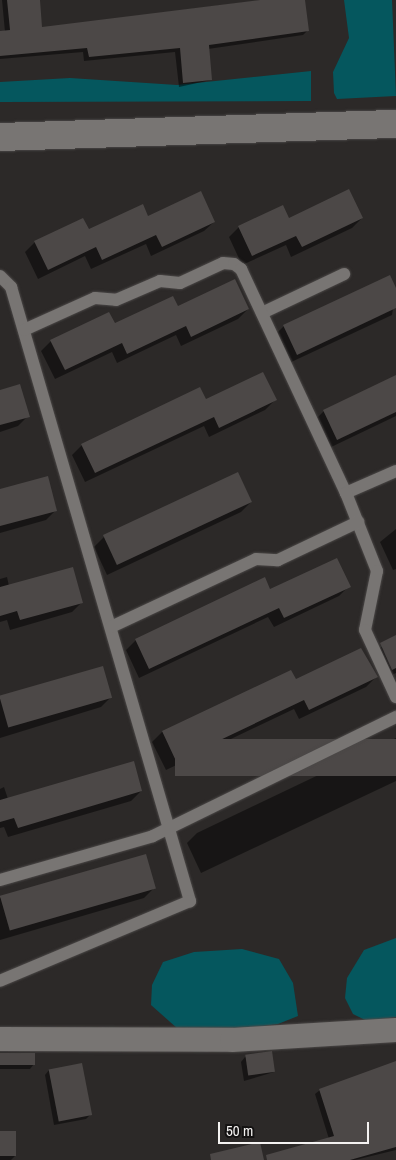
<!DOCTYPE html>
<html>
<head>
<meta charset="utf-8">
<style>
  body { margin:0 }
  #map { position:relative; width:396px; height:1160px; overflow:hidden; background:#2c2928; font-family:"Archivo Narrow",sans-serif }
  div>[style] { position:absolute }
  .water>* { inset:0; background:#05575e }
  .shadow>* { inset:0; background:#0007 }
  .building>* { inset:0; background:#4c4847; transform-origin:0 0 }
  .roads { filter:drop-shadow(0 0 1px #4b4847) drop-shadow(0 0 1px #4b4847) }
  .lane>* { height:12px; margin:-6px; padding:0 6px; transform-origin:6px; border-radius:6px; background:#787573 }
  .street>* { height:24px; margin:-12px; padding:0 12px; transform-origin:12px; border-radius:12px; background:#787573 }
  .secondary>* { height:28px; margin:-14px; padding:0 14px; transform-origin:14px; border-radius:14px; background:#787573 }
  span { translate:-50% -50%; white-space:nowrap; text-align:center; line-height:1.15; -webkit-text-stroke:5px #141212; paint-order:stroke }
  .scale { position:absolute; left:218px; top:1122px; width:151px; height:22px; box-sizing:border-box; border:2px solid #f4f2f1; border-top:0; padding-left:6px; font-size:15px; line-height:18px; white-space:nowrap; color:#f4f2f1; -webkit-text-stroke:4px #141212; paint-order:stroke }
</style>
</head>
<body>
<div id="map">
  <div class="water">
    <i style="clip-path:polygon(344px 0,392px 0,396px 96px,337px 99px,334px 93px,333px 72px,349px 38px)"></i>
    <i style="clip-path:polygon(311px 71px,311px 101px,0 102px,0 82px,70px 78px,177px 85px)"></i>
    <i style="clip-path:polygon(396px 938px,396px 1017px,367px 1021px,353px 1014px,345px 998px,347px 978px,364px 950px)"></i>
    <i style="clip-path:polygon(242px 949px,279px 959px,293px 983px,298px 1016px,278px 1024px,219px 1032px,178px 1029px,151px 1005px,152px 985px,163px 962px,194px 952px)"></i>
  </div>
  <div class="shadow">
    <i style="clip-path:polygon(2px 0,39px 0,41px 28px,264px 0,304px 0,308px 30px,303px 35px,208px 49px,211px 80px,179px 87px,175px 52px,84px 61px,83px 52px,0 59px,0 32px,5px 32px)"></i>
    <i style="clip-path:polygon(147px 218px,214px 222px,204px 231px,151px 256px,146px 244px,91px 269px,85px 256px,38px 279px,25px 252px,35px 242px)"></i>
    <i style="clip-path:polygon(362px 218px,352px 228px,291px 257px,286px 245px,242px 265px,229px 237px,239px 227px,288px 219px)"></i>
    <i style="clip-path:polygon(396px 291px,392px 315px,287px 364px,274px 336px,284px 326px)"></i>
    <i style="clip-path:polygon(177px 308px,248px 309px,238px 319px,181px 346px,176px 335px,117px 363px,112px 352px,55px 379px,41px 351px,51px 341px)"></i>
    <i style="clip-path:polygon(396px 376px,396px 416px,327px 449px,314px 421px,324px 411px)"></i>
    <i style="clip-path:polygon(0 391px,28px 416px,18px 426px,0 432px)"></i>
    <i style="clip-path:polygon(205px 400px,275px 400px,265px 410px,209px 437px,204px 426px,85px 482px,72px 455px,82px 445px)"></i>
    <i style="clip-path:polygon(0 490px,56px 510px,46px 520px,0 533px)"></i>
    <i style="clip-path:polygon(251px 502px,241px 512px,107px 575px,94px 547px,104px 537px)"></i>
    <i style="clip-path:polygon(396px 529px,396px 569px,393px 570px,380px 542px)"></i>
    <i style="clip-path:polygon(7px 577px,9px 586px,82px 602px,72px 612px,10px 630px,7px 620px,0 622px,0 579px)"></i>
    <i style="clip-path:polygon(349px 586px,339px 596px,274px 627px,268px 617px,139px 678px,126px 650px,136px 640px,270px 591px)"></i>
    <i style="clip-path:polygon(396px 637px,396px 673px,382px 679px,371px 654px)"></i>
    <i style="clip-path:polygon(291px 672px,295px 681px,376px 677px,366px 687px,299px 719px,294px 709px,166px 770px,152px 742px,162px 732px)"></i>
    <i style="clip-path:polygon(111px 697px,101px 707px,0 738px,0 698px)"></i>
    <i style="clip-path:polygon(396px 738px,396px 781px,201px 873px,187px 843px,197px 833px)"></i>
    <i style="clip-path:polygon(4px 787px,8px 799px,141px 791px,131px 801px,8px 837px,4px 827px,0 828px,0 789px)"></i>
    <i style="clip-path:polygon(154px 888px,144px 898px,0 940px,0 898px)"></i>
    <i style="clip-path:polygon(0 1054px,34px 1064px,30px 1069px,0 1069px)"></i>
    <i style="clip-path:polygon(245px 1057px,274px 1072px,244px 1081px,241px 1062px)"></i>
    <i style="clip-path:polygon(396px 1064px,396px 1150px,355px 1160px,287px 1160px,329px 1139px,315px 1094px,320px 1090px)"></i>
    <i style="clip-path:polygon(49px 1070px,91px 1114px,86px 1119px,54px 1125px,45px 1075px)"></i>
    <i style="clip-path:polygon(0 1133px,15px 1156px,11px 1160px,0 1160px)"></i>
  </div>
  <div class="building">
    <i style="clip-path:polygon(7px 0,40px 0,42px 27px,260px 0,305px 0,309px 31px,209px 45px,212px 80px,183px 83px,180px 48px,89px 57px,87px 48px,0 56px,0 31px,10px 30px)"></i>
    <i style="clip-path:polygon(349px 189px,363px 218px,302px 247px,296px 236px,252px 256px,238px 226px,283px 205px,289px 218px)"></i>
    <i style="clip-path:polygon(201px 191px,215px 222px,162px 247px,156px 235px,102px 260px,96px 247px,48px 270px,34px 241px,83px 218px,89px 229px,143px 204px,148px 216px)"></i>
    <i style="clip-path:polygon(390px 275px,396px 288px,396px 308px,297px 355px,283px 325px)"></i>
    <i style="clip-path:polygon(235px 279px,249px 309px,191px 337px,186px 326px,127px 354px,122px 343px,65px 370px,50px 340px,109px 312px,115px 323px,173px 296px,178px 306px)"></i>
    <i style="clip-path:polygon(263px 372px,277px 400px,219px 428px,214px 417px,95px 473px,81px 444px,200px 387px,206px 399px)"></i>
    <i style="clip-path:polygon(396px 375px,396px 412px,337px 440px,323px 410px)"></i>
    <i style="clip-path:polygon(20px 384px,30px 417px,0 425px,0 390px)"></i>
    <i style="left:238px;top:472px;width:33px;height:149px;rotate:65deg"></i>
    <i style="clip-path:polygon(48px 476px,57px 511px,0 526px,0 489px)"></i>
    <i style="clip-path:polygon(337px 558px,351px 587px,284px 618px,279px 608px,149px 669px,135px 639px,265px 577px,270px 589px)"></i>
    <i style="clip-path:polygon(73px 567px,83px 603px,20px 620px,17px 611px,0 616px,0 587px)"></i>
    <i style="clip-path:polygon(396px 635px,396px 668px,392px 670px,380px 643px)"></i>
    <i style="clip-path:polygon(361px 648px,378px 677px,309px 710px,304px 700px,176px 761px,162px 731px,291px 670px,296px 679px)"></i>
    <i style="left:103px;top:666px;width:33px;height:108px;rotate:74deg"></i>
    <i style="left:396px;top:739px;width:37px;height:221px;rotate:90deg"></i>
    <i style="clip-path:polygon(134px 761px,142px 791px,18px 828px,14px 818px,0 822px,0 800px)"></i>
    <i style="left:146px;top:854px;width:36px;height:152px;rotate:74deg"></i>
    <i style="left:272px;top:1051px;width:21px;height:27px;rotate:82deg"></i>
    <i style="left:0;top:1053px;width:35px;height:12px"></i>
    <i style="clip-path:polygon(396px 1061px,396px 1147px,350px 1160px,267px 1160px,266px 1155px,334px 1136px,319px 1089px)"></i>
    <i style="left:82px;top:1063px;width:53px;height:34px;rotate:79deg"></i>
    <i style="left:0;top:1131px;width:16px;height:25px"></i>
    <i style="clip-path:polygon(260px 1142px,264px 1160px,211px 1160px,210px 1154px)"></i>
  </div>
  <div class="roads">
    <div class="lane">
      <i style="left:0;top:276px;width:16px;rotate:45deg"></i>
      <i style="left:11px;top:287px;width:640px;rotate:73.75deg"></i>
      <i style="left:190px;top:901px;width:206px;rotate:157.2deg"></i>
      <i style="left:262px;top:313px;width:91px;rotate:-25.4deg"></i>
      <i style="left:24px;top:330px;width:78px;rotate:-24.3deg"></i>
      <i style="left:95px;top:298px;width:21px;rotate:5deg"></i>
      <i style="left:116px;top:300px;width:48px;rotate:-23.4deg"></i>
      <i style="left:160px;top:281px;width:20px;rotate:6deg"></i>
      <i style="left:180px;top:283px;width:47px;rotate:-24.9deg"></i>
      <i style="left:223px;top:263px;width:11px;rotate:5deg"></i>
      <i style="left:234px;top:264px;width:9px;rotate:36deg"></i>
      <i style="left:241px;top:269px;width:247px;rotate:64.9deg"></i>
      <i style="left:396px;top:471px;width:55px;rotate:156.3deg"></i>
      <i style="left:346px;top:493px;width:84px;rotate:68.3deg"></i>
      <i style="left:377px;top:571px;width:60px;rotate:101.5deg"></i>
      <i style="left:365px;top:630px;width:74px;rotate:65.2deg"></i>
      <i style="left:111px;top:627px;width:160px;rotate:-25.1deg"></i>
      <i style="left:256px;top:559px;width:22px;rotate:3deg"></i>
      <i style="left:278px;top:560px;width:89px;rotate:-25.4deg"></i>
      <i style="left:0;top:880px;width:159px;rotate:-16deg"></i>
      <i style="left:153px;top:836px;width:271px;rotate:-26.1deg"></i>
    </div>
    <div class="street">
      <i style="left:0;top:1039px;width:232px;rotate:0.2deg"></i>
      <i style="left:232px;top:1040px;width:164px;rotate:-3.5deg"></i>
    </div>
    <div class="secondary">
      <i style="left:0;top:137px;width:396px;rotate:-1.9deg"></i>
    </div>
  </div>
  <div class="scale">50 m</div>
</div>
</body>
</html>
